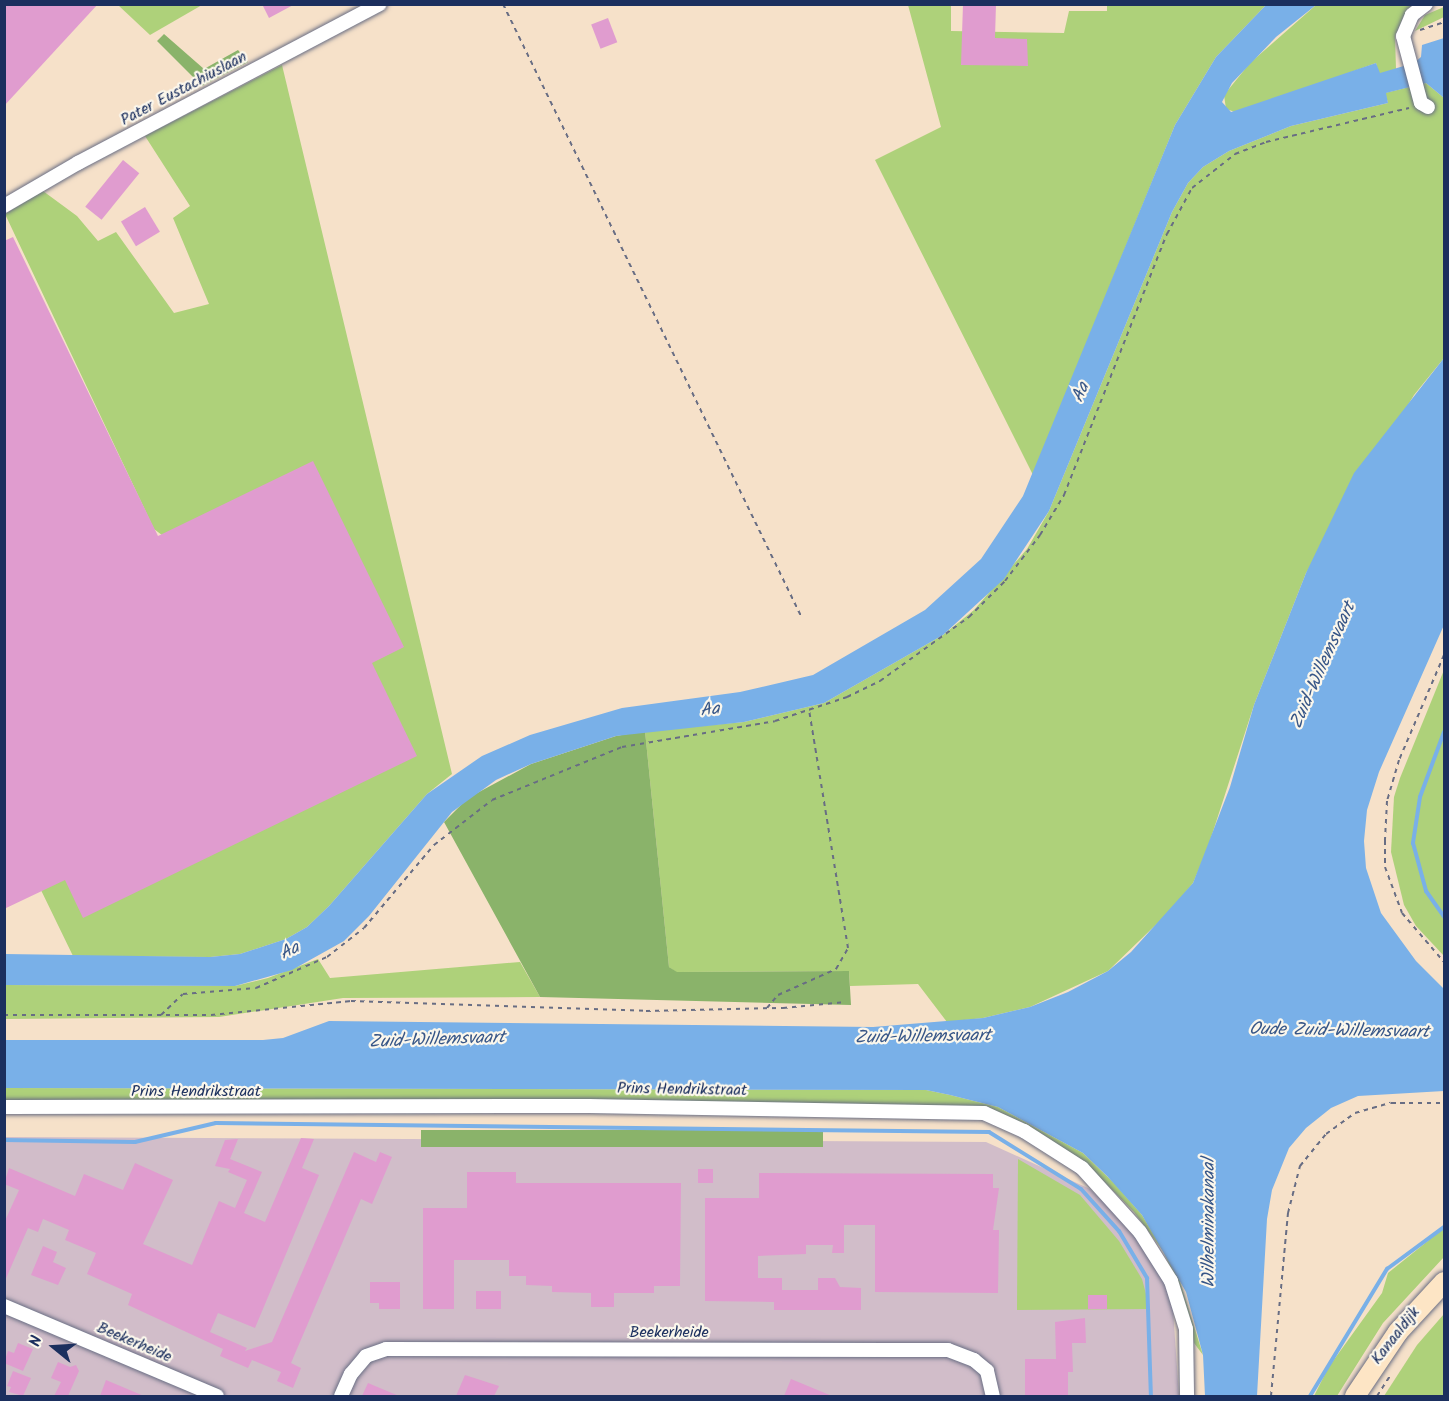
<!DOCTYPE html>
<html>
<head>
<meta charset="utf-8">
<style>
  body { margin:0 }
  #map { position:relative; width:1449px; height:1401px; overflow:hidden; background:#f6e1c9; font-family:Kalam,sans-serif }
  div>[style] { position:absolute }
  .industrial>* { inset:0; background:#d1bdc9 }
  .green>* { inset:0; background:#aed17a }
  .forest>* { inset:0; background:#8ab36a; transform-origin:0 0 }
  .water>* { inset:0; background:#79b0e8 }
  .stream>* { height:4px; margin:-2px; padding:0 2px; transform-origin:2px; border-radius:2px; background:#79b0e8 }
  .building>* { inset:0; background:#e09ccf; transform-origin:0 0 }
  .path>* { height:2px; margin-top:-1px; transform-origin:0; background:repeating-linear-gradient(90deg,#686d83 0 4.5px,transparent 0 9px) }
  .roads { filter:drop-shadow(0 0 2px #686d83) drop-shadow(0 0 2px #686d83) }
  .minor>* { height:14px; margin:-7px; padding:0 7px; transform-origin:7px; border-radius:7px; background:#fff }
  .secondary>* { height:20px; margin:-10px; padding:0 10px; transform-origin:10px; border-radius:10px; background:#fde5c5 }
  span { translate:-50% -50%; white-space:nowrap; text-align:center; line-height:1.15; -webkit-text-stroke:4.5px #fbf7ec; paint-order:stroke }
  .street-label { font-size:16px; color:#1b2f5e }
  .water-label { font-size:18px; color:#375687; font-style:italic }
  .frame { position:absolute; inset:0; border:6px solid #1b2f5e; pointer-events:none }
  .north { position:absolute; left:24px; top:1317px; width:60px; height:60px; -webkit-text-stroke:4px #fbf7ec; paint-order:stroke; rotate:288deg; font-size:16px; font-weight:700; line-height:24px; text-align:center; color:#1b2f5e }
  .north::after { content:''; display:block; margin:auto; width:21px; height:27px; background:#1b2f5e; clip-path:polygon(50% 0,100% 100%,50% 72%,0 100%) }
</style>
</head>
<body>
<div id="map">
  <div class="industrial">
    <i style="clip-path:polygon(5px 1137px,986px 1142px,1090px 1189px,1130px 1227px,1171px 1281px,1179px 1396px,5px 1396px)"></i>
  </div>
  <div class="green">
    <i style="clip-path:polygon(118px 5px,202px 5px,150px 35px)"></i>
    <i style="clip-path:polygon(908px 5px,951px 5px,951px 31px,1064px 33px,1069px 11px,1107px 11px,1107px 5px,1266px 5px,1216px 57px,1175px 125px,1033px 475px,875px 160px,941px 127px)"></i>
    <i style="clip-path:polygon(1316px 5px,1413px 5px,1407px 9px,1395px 36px,1396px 69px,1379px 74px,1376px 63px,1238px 113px,1226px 109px,1224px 95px,1250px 63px)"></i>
    <i style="clip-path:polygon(1444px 7px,1444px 17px,1415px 31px,1425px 15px)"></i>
    <i style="clip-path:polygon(282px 65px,452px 774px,427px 794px,329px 906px,307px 927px,286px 939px,240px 954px,210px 957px,73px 956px,5px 816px,171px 542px,154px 529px,5px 214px,43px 191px,77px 216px,98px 241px,116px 232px,174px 313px,209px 304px,173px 218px,190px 206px,145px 136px)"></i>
    <i style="clip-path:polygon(1426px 83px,1444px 98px,1444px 358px,1414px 395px,1306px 573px,1254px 705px,1207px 850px,1193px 883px,1170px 911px,1108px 971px,1030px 1007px,983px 1018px,947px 1022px,918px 984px,850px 986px,849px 971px,676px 972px,669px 967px,645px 731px,744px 722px,824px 703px,943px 635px,974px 610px,1027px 549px,1049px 511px,1172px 212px,1188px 183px,1203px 167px,1229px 151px,1291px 126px,1388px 103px,1385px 93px)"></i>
    <i style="clip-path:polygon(1444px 670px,1444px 956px,1416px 926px,1404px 905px,1391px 852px,1394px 797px,1400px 778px)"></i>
    <i style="clip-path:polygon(318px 959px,330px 978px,520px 962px,540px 997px,343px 998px,219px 1017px,5px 1019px,5px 985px,235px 986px,268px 978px)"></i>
    <i style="clip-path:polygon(5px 1088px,926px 1090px,950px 1095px,998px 1107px,1083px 1153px,1115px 1184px,1142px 1215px,1178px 1275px,1203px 1355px,1194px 1343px,1183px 1295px,1163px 1251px,1134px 1212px,1086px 1163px,1012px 1119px,5px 1102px)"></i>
    <i style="clip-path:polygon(1018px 1159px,1080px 1195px,1119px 1241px,1142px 1279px,1150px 1309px,1017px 1310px)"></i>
    <i style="clip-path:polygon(1444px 1228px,1444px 1257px,1383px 1323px,1337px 1396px,1314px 1396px,1328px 1368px,1382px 1293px,1388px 1273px)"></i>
    <i style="clip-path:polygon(1444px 1314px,1444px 1396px,1384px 1396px,1417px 1345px)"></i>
  </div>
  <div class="forest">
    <i style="clip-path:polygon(164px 34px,204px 69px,238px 50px,248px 62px,202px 86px,157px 41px)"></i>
    <i style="clip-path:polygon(645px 731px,669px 967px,677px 972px,849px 971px,851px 1005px,540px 997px,444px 822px,468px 798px,531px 764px,616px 736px)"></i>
    <i style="left:421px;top:1130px;width:402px;height:17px"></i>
  </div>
  <div class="water">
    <i style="clip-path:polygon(1266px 5px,1316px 5px,1276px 37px,1232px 83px,1222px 102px,1231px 112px,1376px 63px,1380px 73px,1414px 63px,1421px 57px,1422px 45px,1444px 38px,1444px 98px,1426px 83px,1386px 93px,1388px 103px,1291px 126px,1229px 151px,1203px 167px,1188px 183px,1172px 212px,1049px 511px,1004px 579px,943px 635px,824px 703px,744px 722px,616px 736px,531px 764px,496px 780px,452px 812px,369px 916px,344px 941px,292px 970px,235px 986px,5px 985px,5px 954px,210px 957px,240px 954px,286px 939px,307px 927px,329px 906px,427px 794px,482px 756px,530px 735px,622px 708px,740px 692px,813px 675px,925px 610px,981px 559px,1023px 496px,1175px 125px,1216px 57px)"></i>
    <i style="clip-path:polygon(1444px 358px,1444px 625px,1379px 772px,1367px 810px,1364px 841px,1366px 868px,1381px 913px,1416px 961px,1444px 989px,1444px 1091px,1358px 1096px,1331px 1108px,1306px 1128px,1289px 1148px,1272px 1190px,1267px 1219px,1257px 1396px,1205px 1396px,1203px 1355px,1186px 1292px,1142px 1215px,1107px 1176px,1083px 1153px,998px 1107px,950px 1095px,926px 1090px,5px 1088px,5px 1040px,263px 1040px,283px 1038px,329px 1021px,873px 1027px,983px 1018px,1030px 1007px,1068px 992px,1108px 971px,1131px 952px,1193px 883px,1230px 787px,1254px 705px,1306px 573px,1354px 473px)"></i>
  </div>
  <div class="stream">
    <i style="left:1444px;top:732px;width:69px;rotate:110.3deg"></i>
    <i style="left:1420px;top:797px;width:47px;rotate:98.7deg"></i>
    <i style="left:1413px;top:843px;width:50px;rotate:74.8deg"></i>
    <i style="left:1426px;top:891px;width:32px;rotate:55deg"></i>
    <i style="left:4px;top:1140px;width:131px;rotate:0.9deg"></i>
    <i style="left:135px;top:1142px;width:83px;rotate:-13.2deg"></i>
    <i style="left:216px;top:1123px;width:773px;rotate:0.67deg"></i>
    <i style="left:989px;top:1132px;width:108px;rotate:31.8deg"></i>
    <i style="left:1081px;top:1189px;width:57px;rotate:47.9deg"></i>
    <i style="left:1119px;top:1231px;width:55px;rotate:59.2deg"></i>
    <i style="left:1147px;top:1278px;width:118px;rotate:88.1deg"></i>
    <i style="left:1310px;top:1396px;width:149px;rotate:-58.8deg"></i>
    <i style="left:1387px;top:1269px;width:71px;rotate:-36.4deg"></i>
  </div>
  <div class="building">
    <i style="clip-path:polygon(4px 4px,98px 4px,4px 106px)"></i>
    <i style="clip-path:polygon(262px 4px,295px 4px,269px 18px)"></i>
    <i style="clip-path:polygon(963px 4px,996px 4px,995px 38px,1027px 39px,1028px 66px,961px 65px)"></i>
    <i style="left:608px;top:18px;width:26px;height:18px;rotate:69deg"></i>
    <i style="left:123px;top:160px;width:21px;height:60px;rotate:39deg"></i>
    <i style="left:145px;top:207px;width:29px;height:28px;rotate:59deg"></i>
    <i style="clip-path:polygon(13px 237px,158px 536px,313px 461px,404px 647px,372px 663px,417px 756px,83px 918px,65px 880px,4px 909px,4px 241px)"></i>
    <i style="clip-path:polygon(301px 1138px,314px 1139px,302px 1168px,319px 1175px,255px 1328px,218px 1313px,210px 1332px,247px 1348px,245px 1351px,272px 1342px,354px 1152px,376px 1162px,380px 1152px,392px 1157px,372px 1204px,361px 1199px,291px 1363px,301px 1368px,293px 1388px,277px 1381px,281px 1372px,252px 1360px,248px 1368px,220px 1356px,223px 1349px,128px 1305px,132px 1294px,87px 1274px,96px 1253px,65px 1240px,69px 1230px,43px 1219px,38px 1232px,28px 1228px,4px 1283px,4px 1223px,19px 1190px,4px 1184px,9px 1168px,75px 1196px,84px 1174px,123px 1190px,135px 1163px,173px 1180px,143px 1244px,192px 1265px,219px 1201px,235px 1208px,247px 1180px,228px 1172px,230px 1169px,215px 1166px,225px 1140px,238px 1139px,230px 1159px,262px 1172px,244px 1213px,265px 1222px)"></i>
    <i style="left:698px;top:1169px;width:15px;height:14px"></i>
    <i style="clip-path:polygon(467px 1172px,516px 1172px,516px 1183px,681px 1183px,680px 1286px,654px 1286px,654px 1293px,614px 1293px,614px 1307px,591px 1307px,591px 1293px,552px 1292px,552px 1286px,526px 1285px,526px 1276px,509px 1276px,509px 1260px,454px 1260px,454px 1309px,423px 1309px,423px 1208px,467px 1208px)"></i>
    <i style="clip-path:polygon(759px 1173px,993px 1174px,993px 1188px,999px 1188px,993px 1230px,999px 1230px,998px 1293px,875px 1292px,875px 1225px,844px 1225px,844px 1253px,832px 1253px,833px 1245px,806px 1245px,806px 1254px,758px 1256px,758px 1278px,782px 1278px,782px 1290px,818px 1290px,818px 1278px,835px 1278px,840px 1287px,861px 1288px,861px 1310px,774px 1310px,774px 1302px,705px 1301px,705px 1198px,759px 1198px)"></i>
    <i style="clip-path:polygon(43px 1246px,57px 1252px,53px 1262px,66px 1268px,58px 1285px,31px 1275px)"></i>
    <i style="clip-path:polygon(370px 1282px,400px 1282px,400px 1309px,379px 1309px,379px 1303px,370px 1303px)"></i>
    <i style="left:476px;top:1291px;width:25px;height:18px"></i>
    <i style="left:1088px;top:1295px;width:19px;height:14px"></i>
    <i style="clip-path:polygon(1085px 1318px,1086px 1343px,1072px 1343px,1073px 1372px,1068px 1372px,1068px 1396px,1025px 1396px,1025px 1359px,1056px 1359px,1055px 1322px)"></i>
    <i style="clip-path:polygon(18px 1343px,33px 1349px,23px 1371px,4px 1363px,8px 1351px,14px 1353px)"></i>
    <i style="clip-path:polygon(58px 1362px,70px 1367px,76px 1365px,79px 1371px,68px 1396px,54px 1396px,61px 1382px,51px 1378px)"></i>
    <i style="clip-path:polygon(13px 1371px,31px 1378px,23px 1396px,9px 1392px,11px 1387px,7px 1386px)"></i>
    <i style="clip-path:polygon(465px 1375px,499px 1386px,494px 1396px,456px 1396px)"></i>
    <i style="clip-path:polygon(791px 1379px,832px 1396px,784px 1396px)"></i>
    <i style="clip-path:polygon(106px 1380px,144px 1396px,100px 1396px)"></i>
    <i style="clip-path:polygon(368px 1383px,399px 1396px,362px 1396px)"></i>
  </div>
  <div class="path">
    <i style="left:503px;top:4px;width:681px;rotate:64.04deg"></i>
    <i style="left:1420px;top:30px;width:25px;rotate:-18deg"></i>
    <i style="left:1444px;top:655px;width:114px;rotate:113.2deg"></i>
    <i style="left:1399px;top:760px;width:43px;rotate:106.3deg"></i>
    <i style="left:1387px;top:801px;width:39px;rotate:93deg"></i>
    <i style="left:1385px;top:840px;width:27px;rotate:90deg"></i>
    <i style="left:1385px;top:867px;width:49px;rotate:69.7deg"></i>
    <i style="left:1402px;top:913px;width:65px;rotate:49.4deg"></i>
    <i style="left:767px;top:1008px;width:17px;rotate:-50deg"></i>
    <i style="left:778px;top:995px;width:64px;rotate:-24.1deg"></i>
    <i style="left:836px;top:969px;width:24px;rotate:-60deg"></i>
    <i style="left:848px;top:948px;width:242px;rotate:-99.3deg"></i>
    <i style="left:4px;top:1015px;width:207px"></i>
    <i style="left:211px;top:1015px;width:141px;rotate:-5.7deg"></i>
    <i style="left:351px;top:1001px;width:295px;rotate:1.9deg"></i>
    <i style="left:646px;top:1011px;width:137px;rotate:-1.3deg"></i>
    <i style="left:783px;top:1008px;width:63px;rotate:-5.4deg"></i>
    <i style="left:161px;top:1015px;width:30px;rotate:-44deg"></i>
    <i style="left:183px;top:994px;width:73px;rotate:-4.7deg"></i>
    <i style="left:256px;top:988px;width:77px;rotate:-23.6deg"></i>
    <i style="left:327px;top:957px;width:47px;rotate:-38.1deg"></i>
    <i style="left:364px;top:928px;width:109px;rotate:-49.9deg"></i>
    <i style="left:434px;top:845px;width:73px;rotate:-37.8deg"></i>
    <i style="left:492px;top:800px;width:140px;rotate:-22.2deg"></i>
    <i style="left:622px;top:747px;width:155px;rotate:-9.6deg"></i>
    <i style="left:775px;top:721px;width:76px;rotate:-18.4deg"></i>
    <i style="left:847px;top:697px;width:37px;rotate:-26deg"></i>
    <i style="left:880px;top:681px;width:110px;rotate:-35.7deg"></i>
    <i style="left:969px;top:617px;width:51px;rotate:-45deg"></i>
    <i style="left:1005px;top:581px;width:58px;rotate:-52.7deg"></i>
    <i style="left:1040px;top:535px;width:47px;rotate:-59deg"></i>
    <i style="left:1064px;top:495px;width:281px;rotate:-68.5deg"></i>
    <i style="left:1167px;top:234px;width:52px;rotate:-61.5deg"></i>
    <i style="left:1192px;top:188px;width:55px;rotate:-38.3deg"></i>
    <i style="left:1235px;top:154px;width:33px;rotate:-21deg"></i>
    <i style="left:1266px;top:142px;width:147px;rotate:-13.4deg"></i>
    <i style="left:1271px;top:1396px;width:184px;rotate:-84.7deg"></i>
    <i style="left:1288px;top:1213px;width:49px;rotate:-75.7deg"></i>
    <i style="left:1300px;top:1166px;width:41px;rotate:-50.9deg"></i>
    <i style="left:1326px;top:1134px;width:36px;rotate:-36deg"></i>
    <i style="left:1355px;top:1113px;width:37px;rotate:-16deg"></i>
    <i style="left:1391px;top:1103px;width:53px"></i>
    <i style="left:1377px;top:1396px;width:24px;rotate:-57deg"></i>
  </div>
  <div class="roads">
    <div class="minor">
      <i style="left:1426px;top:4px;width:18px;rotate:142deg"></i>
      <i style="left:1412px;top:15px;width:23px;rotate:113deg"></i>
      <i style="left:1403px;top:36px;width:69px;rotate:75deg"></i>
      <i style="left:1421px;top:103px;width:8px;rotate:30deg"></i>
      <i style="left:4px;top:206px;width:86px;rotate:-30.2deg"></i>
      <i style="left:78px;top:163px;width:341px;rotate:-27.8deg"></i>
      <i style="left:4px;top:1107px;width:585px;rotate:-0.1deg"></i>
      <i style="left:589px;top:1106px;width:395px;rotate:1deg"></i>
      <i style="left:984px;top:1113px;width:44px;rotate:24.2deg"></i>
      <i style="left:1024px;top:1131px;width:69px;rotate:32.5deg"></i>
      <i style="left:1082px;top:1168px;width:86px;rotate:47.8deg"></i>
      <i style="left:1140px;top:1232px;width:58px;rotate:57.7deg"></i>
      <i style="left:1171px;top:1281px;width:50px;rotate:72.6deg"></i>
      <i style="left:1186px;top:1329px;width:67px;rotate:89.1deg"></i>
      <i style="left:4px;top:1306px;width:231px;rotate:22.9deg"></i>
      <i style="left:341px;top:1396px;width:24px;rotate:-66deg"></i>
      <i style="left:351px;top:1374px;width:23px;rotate:-50deg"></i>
      <i style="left:366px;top:1356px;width:21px;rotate:-19deg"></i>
      <i style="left:386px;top:1349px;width:562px;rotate:0.1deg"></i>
      <i style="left:948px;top:1350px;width:28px;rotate:21deg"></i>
      <i style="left:974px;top:1360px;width:17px;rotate:40deg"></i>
      <i style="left:987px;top:1371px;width:26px;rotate:77deg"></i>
    </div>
    <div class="secondary">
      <i style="left:1355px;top:1396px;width:77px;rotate:-56.1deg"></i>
      <i style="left:1398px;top:1332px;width:68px;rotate:-47.4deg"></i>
    </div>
  </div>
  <div class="street-label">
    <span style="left:184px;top:89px;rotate:-28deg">Pater Eustachiuslaan</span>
    <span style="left:682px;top:1090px;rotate:1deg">Prins Hendrikstraat</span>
    <span style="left:196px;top:1092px">Prins Hendrikstraat</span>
    <span style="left:669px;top:1333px">Beekerheide</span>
    <span style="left:1396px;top:1336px;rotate:-52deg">Kanaaldijk</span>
    <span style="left:134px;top:1343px;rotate:23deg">Beekerheide</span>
  </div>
  <div class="water-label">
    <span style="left:1082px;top:393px;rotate:-67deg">Aa</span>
    <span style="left:1324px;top:666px;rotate:-66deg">Zuid-Willemsvaart</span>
    <span style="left:710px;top:711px;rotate:-7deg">Aa</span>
    <span style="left:290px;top:952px;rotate:-26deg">Aa</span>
    <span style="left:1339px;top:1032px;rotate:1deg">Oude Zuid-Willemsvaart</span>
    <span style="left:923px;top:1038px;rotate:-1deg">Zuid-Willemsvaart</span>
    <span style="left:437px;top:1041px;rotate:-2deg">Zuid-Willemsvaart</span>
    <span style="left:1210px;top:1223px;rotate:-90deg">Wilhelminakanaal</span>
  </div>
  <div class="frame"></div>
  <div class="north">N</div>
</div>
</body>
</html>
